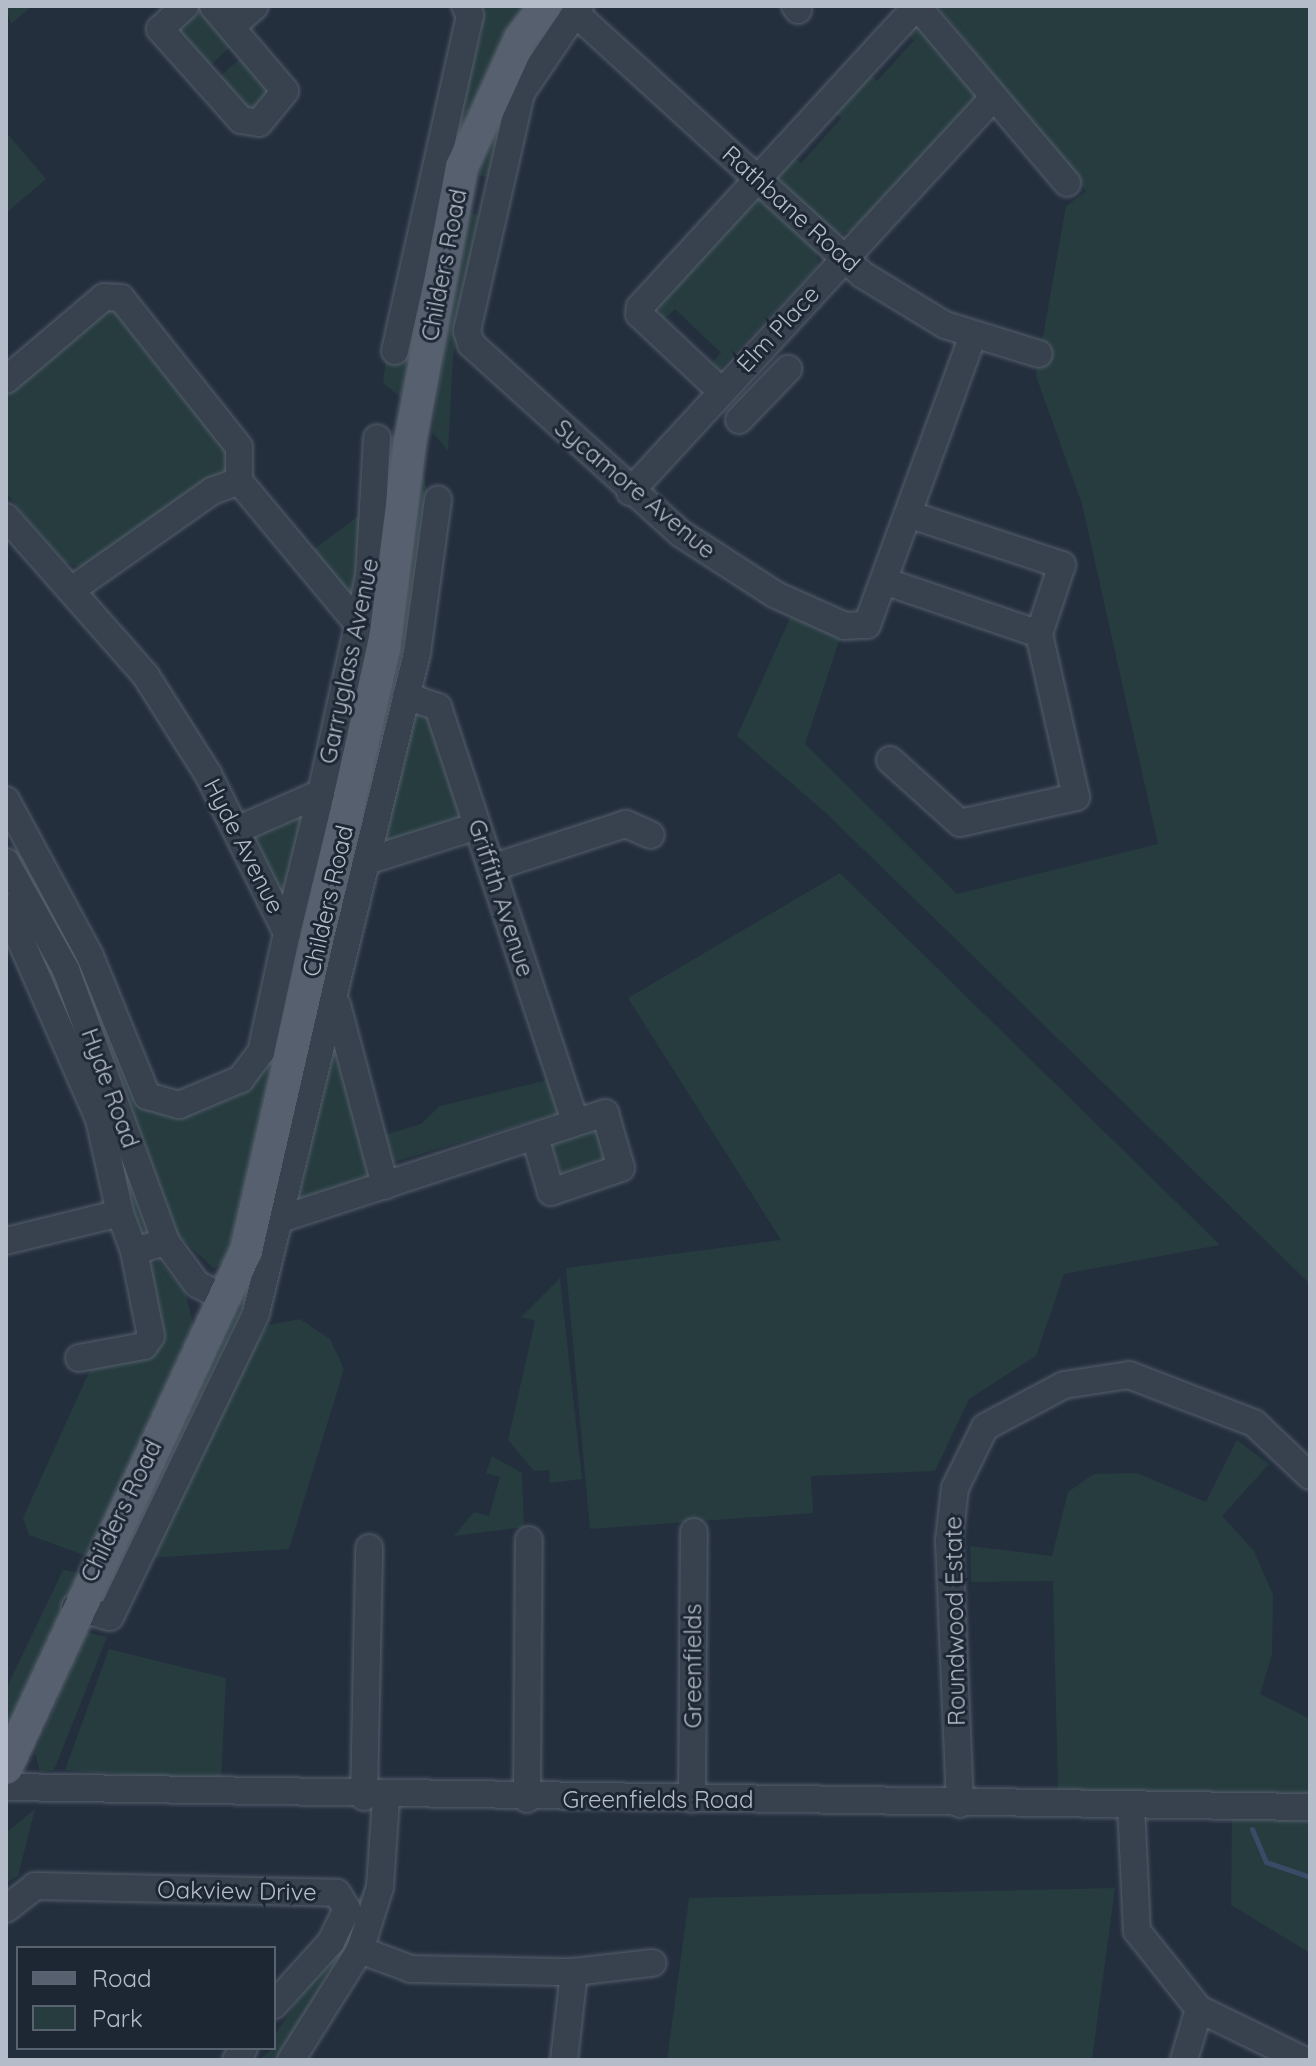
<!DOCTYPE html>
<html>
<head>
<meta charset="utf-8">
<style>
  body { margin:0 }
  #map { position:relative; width:1316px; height:2066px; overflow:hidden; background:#242f3e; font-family:Quicksand,sans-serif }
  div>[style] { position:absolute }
  .green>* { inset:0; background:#263c3f }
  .stream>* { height:5px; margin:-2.5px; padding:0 2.5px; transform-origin:2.5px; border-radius:2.5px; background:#394c67 }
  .roads { filter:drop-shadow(0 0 2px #565f6c) drop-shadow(0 0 2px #565f6c) }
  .minor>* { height:26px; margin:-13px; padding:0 13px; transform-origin:13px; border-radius:13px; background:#38414e }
  .major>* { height:32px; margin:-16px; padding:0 16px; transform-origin:16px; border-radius:16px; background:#56606e }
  span { translate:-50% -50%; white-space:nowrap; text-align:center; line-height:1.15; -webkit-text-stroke:6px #1d2633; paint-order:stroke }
  .street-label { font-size:24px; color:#b4bcc9 }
  .frame { position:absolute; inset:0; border:8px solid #b4bcc9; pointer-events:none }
  .legend { position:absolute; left:16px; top:1946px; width:260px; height:104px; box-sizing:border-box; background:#1d2633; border:2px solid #59626f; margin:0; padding:10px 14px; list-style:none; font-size:24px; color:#b4bcc9 }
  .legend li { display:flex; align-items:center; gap:16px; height:40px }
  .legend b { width:40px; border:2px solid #59626f }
</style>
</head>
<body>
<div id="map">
  <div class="green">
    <i style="clip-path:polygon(6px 6px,32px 6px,11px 24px)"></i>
    <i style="clip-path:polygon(476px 6px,528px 6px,487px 72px,452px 154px,404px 400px,383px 383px,386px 358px,482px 32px)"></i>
    <i style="clip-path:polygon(558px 6px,572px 6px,489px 177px,477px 175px,519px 63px)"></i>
    <i style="clip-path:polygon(938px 6px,1310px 6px,1310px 1284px,827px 814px,737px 736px,791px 616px,840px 638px,805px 744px,957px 894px,1158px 844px,1082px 504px,1036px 376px,1066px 206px,1086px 191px)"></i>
    <i style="clip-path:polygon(201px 11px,231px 46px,207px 69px,177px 28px)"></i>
    <i style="clip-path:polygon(917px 19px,982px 94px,851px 231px,837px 235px,771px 175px,790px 154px,801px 163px,841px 118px,831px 109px,867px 71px,877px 81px,914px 40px,903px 30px)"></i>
    <i style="clip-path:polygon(242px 57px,271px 87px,260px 108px,250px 110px,218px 78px)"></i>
    <i style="clip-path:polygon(6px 132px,46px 179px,6px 213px)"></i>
    <i style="clip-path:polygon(759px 196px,816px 250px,819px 265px,719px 370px,712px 363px,721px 353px,675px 309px,662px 321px,658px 299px)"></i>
    <i style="clip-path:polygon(465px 211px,478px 215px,453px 356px,448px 451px,432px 432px)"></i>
    <i style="clip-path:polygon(101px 307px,113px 309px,230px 456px,226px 471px,81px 568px,64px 562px,6px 493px,6px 393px)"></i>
    <i style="clip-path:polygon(394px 439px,401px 460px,381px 590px,235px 1242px,224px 1265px,213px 1268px,178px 1235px,81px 971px,86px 968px,140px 1097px,249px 1084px)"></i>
    <i style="clip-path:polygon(423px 474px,430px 502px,415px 633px,404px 640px,397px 633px)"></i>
    <i style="clip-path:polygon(370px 507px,358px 603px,309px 553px)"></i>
    <i style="clip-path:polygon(415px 705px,435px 715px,468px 814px,458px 827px,381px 845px)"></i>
    <i style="clip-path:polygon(305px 807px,283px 907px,252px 843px,256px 831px)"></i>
    <i style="clip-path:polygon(840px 873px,1220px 1245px,1064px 1274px,1036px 1356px,969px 1399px,935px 1471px,811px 1476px,813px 1513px,590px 1529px,566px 1268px,781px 1240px,628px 998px)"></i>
    <i style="clip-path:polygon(59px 986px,149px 1233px,142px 1240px,53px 990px)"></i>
    <i style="clip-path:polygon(336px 1042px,370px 1174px,367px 1181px,298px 1201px)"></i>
    <i style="clip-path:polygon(552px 1079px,558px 1114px,390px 1163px,381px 1136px,421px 1124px,440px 1106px)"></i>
    <i style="clip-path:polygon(590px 1125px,600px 1129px,607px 1162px,563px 1175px,549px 1144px)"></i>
    <i style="clip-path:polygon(159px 1261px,185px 1291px,195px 1332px,105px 1524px,84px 1555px,29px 1535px,23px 1518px,94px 1361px,155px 1350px,164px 1331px,146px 1267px)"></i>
    <i style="clip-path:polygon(258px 1263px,253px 1304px,118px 1585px,110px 1572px)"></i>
    <i style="clip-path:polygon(560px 1278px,582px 1479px,550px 1483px,549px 1470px,534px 1471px,508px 1440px,535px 1321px,521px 1317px)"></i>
    <i style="clip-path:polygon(300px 1319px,330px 1339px,344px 1369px,289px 1549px,148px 1558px,247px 1356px,268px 1325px)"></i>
    <i style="clip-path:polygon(1237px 1440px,1269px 1464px,1222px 1516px,1254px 1551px,1273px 1595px,1272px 1655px,1260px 1694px,1310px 1719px,1310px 1797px,1058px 1791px,1053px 1581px,971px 1582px,970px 1546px,1052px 1556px,1068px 1492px,1094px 1474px,1137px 1473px,1206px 1502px)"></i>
    <i style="clip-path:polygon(492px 1456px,522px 1473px,524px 1527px,454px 1536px,474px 1512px,489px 1516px,500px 1477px,486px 1473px)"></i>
    <i style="clip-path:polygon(63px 1570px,82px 1573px,6px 1744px,6px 1689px)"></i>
    <i style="clip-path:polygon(85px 1632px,107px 1637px,54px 1770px,40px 1772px,35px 1753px)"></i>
    <i style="clip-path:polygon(109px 1649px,226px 1678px,221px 1782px,65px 1770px)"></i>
    <i style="clip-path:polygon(35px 1809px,18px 1876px,6px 1883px,6px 1833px)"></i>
    <i style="clip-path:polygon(1232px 1818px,1310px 1821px,1310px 1953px,1231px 1905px)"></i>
    <i style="clip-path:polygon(367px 1882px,373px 1882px,348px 1942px,276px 2060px,258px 2060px,274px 2048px,274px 2036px,335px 1946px)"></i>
    <i style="clip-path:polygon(1115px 1888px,1092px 2060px,667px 2060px,689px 1898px)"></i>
  </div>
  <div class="stream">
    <i style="left:1252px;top:1829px;width:36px;rotate:67deg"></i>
    <i style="left:1266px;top:1862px;width:46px;rotate:18.8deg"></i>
  </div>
  <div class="roads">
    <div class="minor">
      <i style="left:185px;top:6px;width:34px;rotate:137deg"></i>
      <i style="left:160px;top:29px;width:122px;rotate:48.3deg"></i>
      <i style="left:241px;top:120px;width:18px;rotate:9deg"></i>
      <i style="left:259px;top:123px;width:41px;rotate:-50.9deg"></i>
      <i style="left:285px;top:91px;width:111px;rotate:-130.3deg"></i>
      <i style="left:580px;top:6px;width:105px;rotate:124.1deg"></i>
      <i style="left:521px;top:93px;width:244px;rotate:102.8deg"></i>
      <i style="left:467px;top:331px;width:14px;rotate:73deg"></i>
      <i style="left:471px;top:344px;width:282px;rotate:42.1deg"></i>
      <i style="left:680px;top:533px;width:114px;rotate:32.9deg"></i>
      <i style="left:776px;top:595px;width:76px;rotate:24.2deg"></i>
      <i style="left:845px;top:626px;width:22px;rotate:-3deg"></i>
      <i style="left:867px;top:625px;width:308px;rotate:-69.9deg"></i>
      <i style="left:795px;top:6px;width:5px;rotate:53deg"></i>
      <i style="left:917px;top:6px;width:232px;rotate:49.7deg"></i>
      <i style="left:575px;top:13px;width:389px;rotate:42.3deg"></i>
      <i style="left:863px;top:275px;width:96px;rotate:31.4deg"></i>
      <i style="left:945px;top:325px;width:98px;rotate:17.1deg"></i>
      <i style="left:232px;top:26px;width:30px;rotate:-41deg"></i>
      <i style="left:395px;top:351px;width:344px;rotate:-77.4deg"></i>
      <i style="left:470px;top:15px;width:10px;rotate:-119deg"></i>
      <i style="left:6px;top:380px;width:128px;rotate:-40.3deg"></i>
      <i style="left:104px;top:297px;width:17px;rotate:3deg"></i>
      <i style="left:121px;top:298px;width:190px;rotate:51.6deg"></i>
      <i style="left:239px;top:447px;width:34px;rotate:90deg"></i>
      <i style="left:721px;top:391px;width:112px;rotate:-136.8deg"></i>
      <i style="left:639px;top:314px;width:7px;rotate:-82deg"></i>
      <i style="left:640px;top:307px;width:409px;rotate:-47.4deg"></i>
      <i style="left:739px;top:420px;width:71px;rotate:-46.1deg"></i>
      <i style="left:630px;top:492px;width:536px;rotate:-47.35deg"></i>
      <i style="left:6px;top:517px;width:212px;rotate:48.6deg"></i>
      <i style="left:146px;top:676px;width:116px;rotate:57.7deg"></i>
      <i style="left:208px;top:774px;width:178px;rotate:63.6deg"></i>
      <i style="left:287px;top:933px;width:122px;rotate:102.3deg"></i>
      <i style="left:261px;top:1052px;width:34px;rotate:127deg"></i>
      <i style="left:241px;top:1079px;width:67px;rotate:157.2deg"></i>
      <i style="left:179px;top:1105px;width:33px;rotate:-164deg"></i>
      <i style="left:147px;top:1096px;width:151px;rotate:-112.2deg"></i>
      <i style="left:90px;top:956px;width:177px;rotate:-118.3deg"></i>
      <i style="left:887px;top:582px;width:161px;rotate:18.9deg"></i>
      <i style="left:1039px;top:634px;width:73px;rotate:-71.6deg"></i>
      <i style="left:1062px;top:565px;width:159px;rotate:-161.7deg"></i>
      <i style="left:73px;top:589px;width:170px;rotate:-35.2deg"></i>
      <i style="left:212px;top:491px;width:29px;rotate:-20deg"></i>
      <i style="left:239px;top:481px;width:186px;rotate:50.2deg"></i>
      <i style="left:406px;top:696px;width:34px;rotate:19deg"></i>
      <i style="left:438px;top:707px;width:436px;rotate:71.7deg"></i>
      <i style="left:890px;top:760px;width:94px;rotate:42deg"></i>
      <i style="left:960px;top:823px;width:119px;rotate:-12.6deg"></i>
      <i style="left:1076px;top:797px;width:167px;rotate:-102.8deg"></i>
      <i style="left:237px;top:830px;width:92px;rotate:-23.8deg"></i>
      <i style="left:321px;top:793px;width:221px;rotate:-77.5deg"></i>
      <i style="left:369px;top:577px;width:139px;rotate:-86.7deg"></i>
      <i style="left:367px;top:861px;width:115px;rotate:-17.7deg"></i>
      <i style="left:6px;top:862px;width:124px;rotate:60.9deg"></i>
      <i style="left:66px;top:970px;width:290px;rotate:69.8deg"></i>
      <i style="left:166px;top:1242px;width:52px;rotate:53.6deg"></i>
      <i style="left:197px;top:1284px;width:33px;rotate:27deg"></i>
      <i style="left:491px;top:868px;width:142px;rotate:-18.1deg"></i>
      <i style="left:626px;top:824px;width:27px;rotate:24deg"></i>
      <i style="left:6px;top:907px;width:232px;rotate:66.3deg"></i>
      <i style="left:99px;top:1119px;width:96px;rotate:77.4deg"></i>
      <i style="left:287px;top:933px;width:144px;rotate:-76.3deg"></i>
      <i style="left:337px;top:1005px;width:187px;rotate:75.1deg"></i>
      <i style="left:284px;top:1218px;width:338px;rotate:-18.1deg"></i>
      <i style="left:605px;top:1113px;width:57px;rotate:73.8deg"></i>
      <i style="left:621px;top:1168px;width:74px;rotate:161.1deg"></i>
      <i style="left:551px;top:1192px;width:57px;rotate:-106.2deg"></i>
      <i style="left:6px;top:1241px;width:117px;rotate:-13.8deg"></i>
      <i style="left:120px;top:1213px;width:40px;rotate:69.8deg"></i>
      <i style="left:134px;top:1251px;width:33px;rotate:-16deg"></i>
      <i style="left:79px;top:1358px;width:66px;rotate:-10.5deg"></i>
      <i style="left:144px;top:1346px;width:12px;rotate:-55deg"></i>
      <i style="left:151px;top:1336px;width:87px;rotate:-101.3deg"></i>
      <i style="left:75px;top:1607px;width:36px;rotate:16deg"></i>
      <i style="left:110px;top:1617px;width:337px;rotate:-64.3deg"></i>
      <i style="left:256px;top:1313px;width:679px;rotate:-76.29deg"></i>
      <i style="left:417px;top:653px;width:155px;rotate:-82.2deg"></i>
      <i style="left:6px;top:1787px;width:1304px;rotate:0.88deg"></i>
      <i style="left:364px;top:1797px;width:249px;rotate:-88.8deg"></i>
      <i style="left:527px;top:1799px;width:259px;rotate:-89.6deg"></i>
      <i style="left:692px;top:1799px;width:267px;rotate:-89.6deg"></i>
      <i style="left:960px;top:1804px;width:264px;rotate:-92.4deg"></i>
      <i style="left:949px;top:1540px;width:52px;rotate:-83.4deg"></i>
      <i style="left:955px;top:1488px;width:68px;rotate:-63.8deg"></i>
      <i style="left:985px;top:1427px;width:89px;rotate:-28deg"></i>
      <i style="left:1064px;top:1385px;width:66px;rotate:-8.7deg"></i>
      <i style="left:1129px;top:1375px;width:134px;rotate:21deg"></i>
      <i style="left:1254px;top:1423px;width:77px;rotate:43.4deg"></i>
      <i style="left:1131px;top:1805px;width:126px;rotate:87.3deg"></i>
      <i style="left:1137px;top:1931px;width:100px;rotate:51.5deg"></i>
      <i style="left:1199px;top:2009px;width:53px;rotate:106.4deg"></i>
      <i style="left:6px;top:1909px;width:37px;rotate:-38deg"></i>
      <i style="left:35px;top:1886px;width:302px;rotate:1.3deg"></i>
      <i style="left:337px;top:1893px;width:19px;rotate:58deg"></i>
      <i style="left:347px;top:1909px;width:37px;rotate:116deg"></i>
      <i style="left:331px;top:1942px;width:85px;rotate:132.1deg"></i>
      <i style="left:360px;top:1950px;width:66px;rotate:-72.4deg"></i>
      <i style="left:380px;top:1887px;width:89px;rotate:-86.1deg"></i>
      <i style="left:1199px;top:2009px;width:116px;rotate:26.1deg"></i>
      <i style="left:236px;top:2060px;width:14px;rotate:-56deg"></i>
      <i style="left:291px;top:2060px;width:130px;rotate:-57.9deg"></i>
      <i style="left:360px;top:1950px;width:54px;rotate:20.4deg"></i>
      <i style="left:411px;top:1969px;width:163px;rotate:1.1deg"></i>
      <i style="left:574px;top:1972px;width:79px;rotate:-6.6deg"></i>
      <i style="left:564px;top:2060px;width:89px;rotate:-83.5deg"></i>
    </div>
    <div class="major">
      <i style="left:6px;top:1768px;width:570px;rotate:-65.1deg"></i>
      <i style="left:246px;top:1251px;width:619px;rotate:-77.11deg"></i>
      <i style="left:384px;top:648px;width:208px;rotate:-82.8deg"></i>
      <i style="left:410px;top:442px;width:280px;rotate:-79.3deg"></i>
      <i style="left:462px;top:167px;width:141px;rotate:-65.6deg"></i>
      <i style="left:520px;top:39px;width:41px;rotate:-52.9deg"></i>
    </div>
  </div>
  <div class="street-label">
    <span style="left:791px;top:209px;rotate:42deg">Rathbane Road</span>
    <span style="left:444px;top:265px;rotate:-79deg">Childers Road</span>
    <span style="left:778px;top:329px;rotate:-47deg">Elm Place</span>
    <span style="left:635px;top:489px;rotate:40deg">Sycamore Avenue</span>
    <span style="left:349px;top:661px;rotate:-78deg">Garryglass Avenue</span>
    <span style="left:244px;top:846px;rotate:63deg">Hyde Avenue</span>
    <span style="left:501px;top:898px;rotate:72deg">Griffith Avenue</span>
    <span style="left:328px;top:901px;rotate:-77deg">Childers Road</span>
    <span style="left:110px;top:1088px;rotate:70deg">Hyde Road</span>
    <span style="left:121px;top:1511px;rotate:-64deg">Childers Road</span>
    <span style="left:955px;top:1621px;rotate:-91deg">Roundwood Estate</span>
    <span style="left:693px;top:1666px;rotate:-90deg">Greenfields</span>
    <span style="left:658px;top:1800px">Greenfields Road</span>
    <span style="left:237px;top:1891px;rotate:1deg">Oakview Drive</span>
  </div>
  <div class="frame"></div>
  <ul class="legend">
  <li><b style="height:10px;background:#56606e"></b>Road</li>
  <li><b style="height:22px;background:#263c3f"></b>Park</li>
  </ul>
</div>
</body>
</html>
